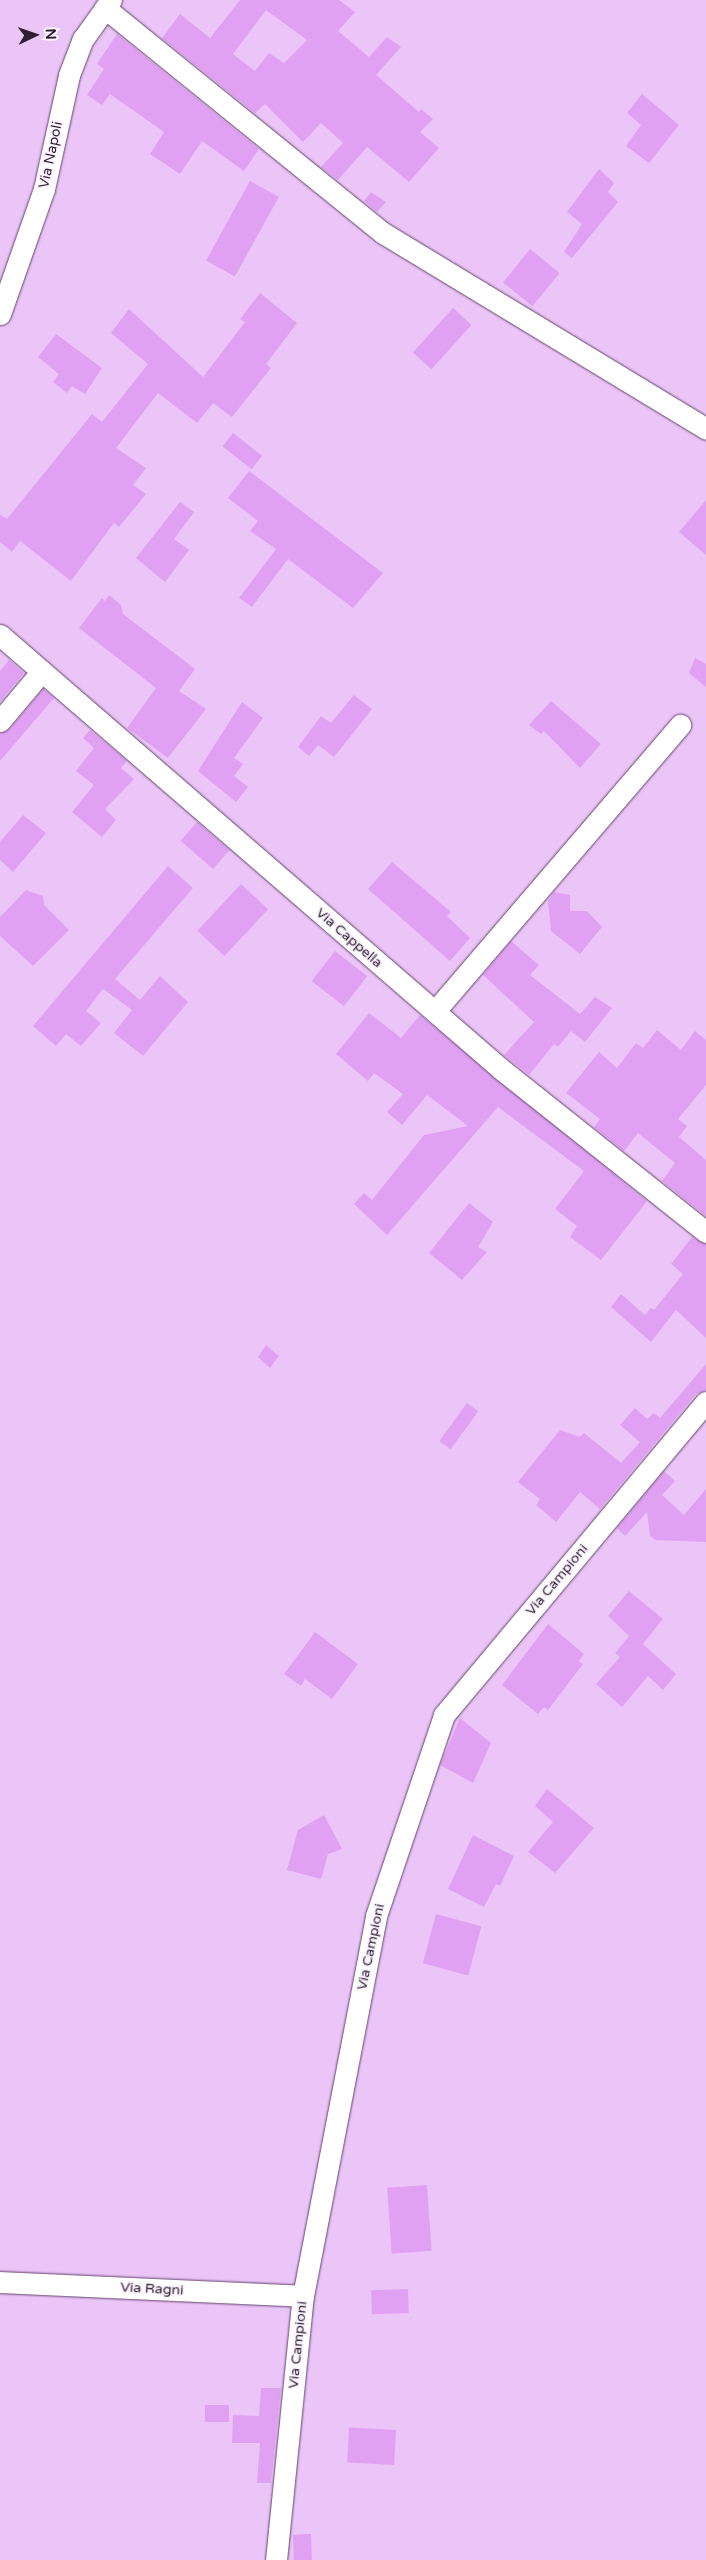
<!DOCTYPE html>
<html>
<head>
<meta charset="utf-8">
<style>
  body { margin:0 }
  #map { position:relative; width:706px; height:2560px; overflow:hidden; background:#ecc5f8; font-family:"Varela Round",sans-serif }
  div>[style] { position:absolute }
  .building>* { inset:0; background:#e0a1f3; transform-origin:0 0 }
  .roads { filter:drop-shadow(0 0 1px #65436f) drop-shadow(0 0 1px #65436f) }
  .minor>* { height:21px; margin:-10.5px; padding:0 10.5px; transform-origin:10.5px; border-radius:10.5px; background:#fff }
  span { translate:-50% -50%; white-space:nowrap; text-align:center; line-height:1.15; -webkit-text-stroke:4px #fbf3fd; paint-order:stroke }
  .street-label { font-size:14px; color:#2d1e31 }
  .north { position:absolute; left:10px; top:10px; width:50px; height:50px; -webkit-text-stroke:4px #fbf3fd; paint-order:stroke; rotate:87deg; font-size:14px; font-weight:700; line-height:20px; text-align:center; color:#2d1e31 }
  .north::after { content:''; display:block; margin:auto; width:18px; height:22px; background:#2d1e31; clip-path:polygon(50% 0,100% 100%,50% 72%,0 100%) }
</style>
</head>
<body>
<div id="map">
  <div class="building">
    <i style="clip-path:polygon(evenodd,240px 0,339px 0,355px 12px,338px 31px,369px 57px,387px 37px,401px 47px,376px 75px,419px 112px,421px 109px,433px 119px,420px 132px,439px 148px,409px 182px,367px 147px,338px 180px,321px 167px,343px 143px,321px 123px,303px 142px,265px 104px,255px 113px,162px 38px,180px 14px,210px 38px,240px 0,266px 10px,307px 40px,284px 63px,269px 53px,255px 71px,233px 54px,266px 10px)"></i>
    <i style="clip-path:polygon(117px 34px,259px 149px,244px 171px,202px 141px,180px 174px,150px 154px,164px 132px,110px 94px,102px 105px,87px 95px,104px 69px,97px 64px)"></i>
    <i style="clip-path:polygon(642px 94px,679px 125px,649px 163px,626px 146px,641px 125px,627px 113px)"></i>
    <i style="clip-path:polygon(599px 169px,614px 183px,608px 192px,618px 202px,572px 258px,564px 252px,582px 224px,567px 212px)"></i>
    <i style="left:250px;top:181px;width:33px;height:91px;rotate:29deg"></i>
    <i style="clip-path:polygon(371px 192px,386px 202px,377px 212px,364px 201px)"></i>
    <i style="left:530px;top:249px;width:38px;height:43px;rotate:39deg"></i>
    <i style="clip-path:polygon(260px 293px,297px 323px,266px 364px,271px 368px,232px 417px,213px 403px,197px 423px,158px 393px,116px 448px,146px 468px,133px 485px,146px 494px,119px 527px,114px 523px,71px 581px,20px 541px,12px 552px,0 542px,0 515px,7px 519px,92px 414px,102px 422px,148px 364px,111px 333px,129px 309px,203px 377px,245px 322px,240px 319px)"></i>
    <i style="left:453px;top:308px;width:25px;height:60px;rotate:42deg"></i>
    <i style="clip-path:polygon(56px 334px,102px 368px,85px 394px,72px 386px,67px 393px,53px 382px,59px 374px,38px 357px)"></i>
    <i style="left:233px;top:433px;width:37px;height:17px;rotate:38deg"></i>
    <i style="clip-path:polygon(249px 471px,383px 573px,353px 608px,288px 559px,252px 607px,239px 598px,276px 549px,250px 531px,258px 521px,228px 498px)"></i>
    <i style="clip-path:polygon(706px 500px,706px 555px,679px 532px)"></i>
    <i style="clip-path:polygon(180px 502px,194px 512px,174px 539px,189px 550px,165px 582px,136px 558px)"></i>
    <i style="clip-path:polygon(109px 595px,121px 605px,123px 614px,195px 669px,179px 691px,206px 709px,168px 758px,127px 728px,156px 688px,79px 628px,102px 598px,105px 601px)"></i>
    <i style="clip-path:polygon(695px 658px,706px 664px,706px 687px,689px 673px)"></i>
    <i style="clip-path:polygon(9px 660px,24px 673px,0 702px,0 671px)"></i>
    <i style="clip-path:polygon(43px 689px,54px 698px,0 761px,0 733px,10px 729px)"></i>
    <i style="clip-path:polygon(354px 695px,372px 709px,334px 757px,318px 745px,309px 756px,298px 747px,321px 716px,331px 723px)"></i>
    <i style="clip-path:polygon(551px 701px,601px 744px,580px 768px,544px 731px,541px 734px,529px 725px)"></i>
    <i style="clip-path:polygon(242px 702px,263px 718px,234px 758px,243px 764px,234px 776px,248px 787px,236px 802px,198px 771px)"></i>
    <i style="clip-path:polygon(90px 730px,127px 761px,121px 768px,134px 779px,105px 809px,116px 820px,102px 837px,72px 812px,94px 785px,76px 771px,94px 748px,83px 738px)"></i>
    <i style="clip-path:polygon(23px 815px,46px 833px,13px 872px,0 860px,0 842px)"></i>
    <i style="left:197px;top:822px;width:43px;height:25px;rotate:41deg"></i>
    <i style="clip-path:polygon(392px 862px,451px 912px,447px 916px,470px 938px,450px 961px,368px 889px)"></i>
    <i style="clip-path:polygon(168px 866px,193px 888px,115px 979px,140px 1000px,160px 976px,188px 1002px,143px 1056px,114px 1033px,132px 1010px,103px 989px,86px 1011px,101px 1023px,81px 1046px,66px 1034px,56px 1046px,33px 1026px)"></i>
    <i style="left:241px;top:884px;width:37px;height:64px;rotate:43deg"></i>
    <i style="clip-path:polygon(26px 890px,43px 896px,44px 905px,69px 930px,33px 966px,0 936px,0 917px)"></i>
    <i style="clip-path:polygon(554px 892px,570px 895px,570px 911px,587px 911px,602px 927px,580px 954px,551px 931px,548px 901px)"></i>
    <i style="clip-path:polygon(511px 941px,539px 965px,530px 975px,580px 1014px,595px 997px,612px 1008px,585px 1042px,571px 1031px,558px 1047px,554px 1044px,529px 1075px,504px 1055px,534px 1022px,483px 975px)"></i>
    <i style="left:335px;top:951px;width:41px;height:38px;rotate:38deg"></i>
    <i style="clip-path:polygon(369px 1013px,401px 1038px,420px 1015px,647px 1201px,601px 1260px,570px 1237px,577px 1226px,555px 1209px,584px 1171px,498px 1107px,387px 1235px,354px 1204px,364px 1193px,372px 1200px,424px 1135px,468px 1126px,427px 1095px,402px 1125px,387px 1112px,403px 1094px,374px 1073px,368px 1081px,336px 1054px)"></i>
    <i style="clip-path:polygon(657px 1030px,681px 1050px,695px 1031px,706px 1040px,706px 1085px,678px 1119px,687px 1126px,679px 1137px,706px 1160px,706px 1216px,662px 1181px,675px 1163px,638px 1133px,624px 1151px,594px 1127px,600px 1119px,566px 1093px,599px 1052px,617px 1068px,636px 1043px,643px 1048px)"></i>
    <i style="clip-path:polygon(469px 1203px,493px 1222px,478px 1247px,487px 1252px,462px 1280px,429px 1253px)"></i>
    <i style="clip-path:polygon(692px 1237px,706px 1244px,706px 1338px,676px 1310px,651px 1342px,611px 1307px,621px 1294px,645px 1315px,651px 1308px,654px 1310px,683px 1274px,671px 1264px)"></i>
    <i style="clip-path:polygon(266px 1345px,279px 1356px,270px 1368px,258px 1357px)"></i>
    <i style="clip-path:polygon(706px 1364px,706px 1390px,696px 1394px,600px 1509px,580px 1492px,556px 1522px,536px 1505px,540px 1499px,518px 1482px,560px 1430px,580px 1437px,584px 1433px,621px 1463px,640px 1442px,620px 1425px,635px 1408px,647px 1419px,654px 1413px,660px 1418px)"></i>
    <i style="left:467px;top:1403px;width:14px;height:47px;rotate:36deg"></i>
    <i style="clip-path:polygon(664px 1471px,675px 1481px,662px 1495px,684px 1515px,706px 1489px,706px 1542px,655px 1540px,650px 1536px,647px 1512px,625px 1536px,617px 1528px)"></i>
    <i style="clip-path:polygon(629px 1591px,663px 1619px,643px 1644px,676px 1674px,663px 1690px,648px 1676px,622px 1707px,596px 1684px,620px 1657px,615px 1653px,629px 1636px,608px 1616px)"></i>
    <i style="clip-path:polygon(548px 1624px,584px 1654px,579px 1661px,583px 1664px,548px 1710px,544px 1707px,538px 1714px,502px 1685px)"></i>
    <i style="clip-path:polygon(315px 1632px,358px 1664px,332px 1699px,305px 1679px,301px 1686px,284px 1674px)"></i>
    <i style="clip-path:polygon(460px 1718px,491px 1743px,473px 1783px,440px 1765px)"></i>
    <i style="clip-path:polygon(547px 1789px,594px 1828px,555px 1873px,528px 1852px,553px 1822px,535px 1806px)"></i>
    <i style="clip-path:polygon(324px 1815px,342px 1849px,328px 1854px,321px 1879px,287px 1870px,298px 1830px)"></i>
    <i style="clip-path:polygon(473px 1835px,514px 1856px,500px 1886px,496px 1884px,484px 1907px,448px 1889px)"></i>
    <i style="left:436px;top:1914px;width:47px;height:51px;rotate:15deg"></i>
    <i style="left:427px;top:2185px;width:66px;height:40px;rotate:86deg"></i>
    <i style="left:408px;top:2289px;width:24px;height:37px;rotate:88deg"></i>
    <i style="clip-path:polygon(261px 2388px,281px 2388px,271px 2483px,257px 2483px,260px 2443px,232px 2443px,233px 2415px,259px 2416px)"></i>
    <i style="left:205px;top:2405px;width:24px;height:17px"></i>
    <i style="left:396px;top:2430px;width:35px;height:47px;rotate:93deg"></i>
    <i style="left:311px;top:2534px;width:26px;height:18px;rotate:88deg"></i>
  </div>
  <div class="roads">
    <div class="minor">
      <i style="left:105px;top:8px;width:358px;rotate:39deg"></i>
      <i style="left:383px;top:233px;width:378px;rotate:31.2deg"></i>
      <i style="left:0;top:314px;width:133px;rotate:-70.6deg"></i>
      <i style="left:44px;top:189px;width:117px;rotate:-77.6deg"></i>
      <i style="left:69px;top:75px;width:39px;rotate:-69deg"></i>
      <i style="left:83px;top:39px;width:48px;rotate:-54.3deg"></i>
      <i style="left:0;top:635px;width:663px;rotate:40.9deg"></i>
      <i style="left:501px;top:1069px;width:262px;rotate:38.5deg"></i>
      <i style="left:0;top:721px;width:65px;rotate:-50deg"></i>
      <i style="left:435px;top:1011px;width:377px;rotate:-49.4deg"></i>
      <i style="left:0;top:2282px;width:303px;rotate:2.6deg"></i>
      <i style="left:276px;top:2560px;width:265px;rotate:-84.2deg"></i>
      <i style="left:303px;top:2296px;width:387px;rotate:-79.1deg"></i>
      <i style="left:376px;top:1916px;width:212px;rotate:-71.3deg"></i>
      <i style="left:444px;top:1715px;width:408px;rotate:-50.1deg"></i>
    </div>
  </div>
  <div class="street-label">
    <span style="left:51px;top:155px;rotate:-78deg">Via Napoli</span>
    <span style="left:349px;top:938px;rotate:41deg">Via Cappella</span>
    <span style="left:557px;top:1580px;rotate:-50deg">Via Campioni</span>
    <span style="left:371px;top:1947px;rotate:-78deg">Via Campioni</span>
    <span style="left:152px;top:2289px;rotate:3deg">Via Ragni</span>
    <span style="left:298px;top:2345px;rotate:-84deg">Via Campioni</span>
  </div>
  <div class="north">N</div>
</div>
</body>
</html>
